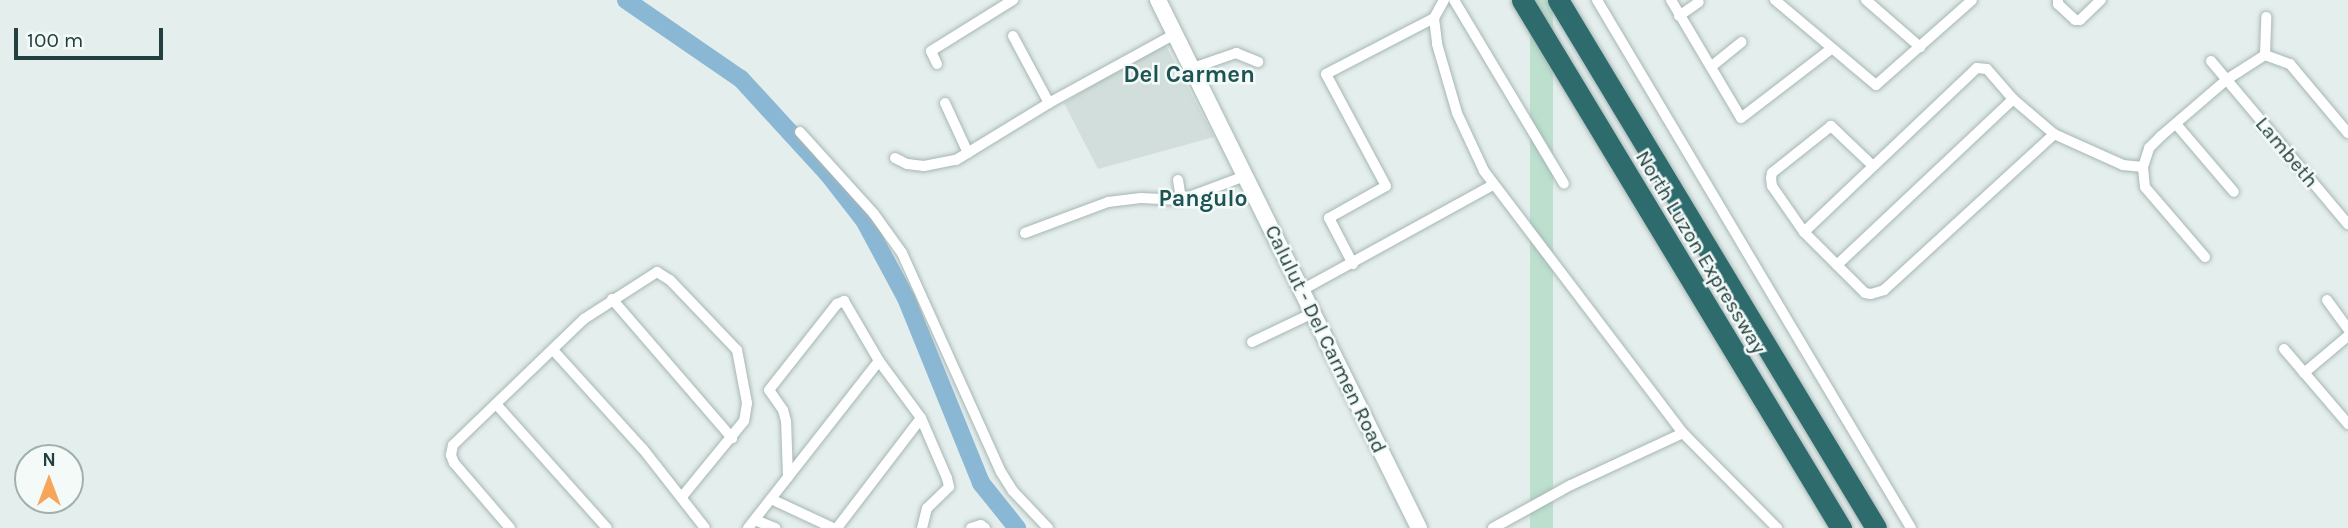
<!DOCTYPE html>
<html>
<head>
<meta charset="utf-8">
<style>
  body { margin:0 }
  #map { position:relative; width:2348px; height:528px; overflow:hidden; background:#e4eeec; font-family:Karla,sans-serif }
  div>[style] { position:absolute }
  .built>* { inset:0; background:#d2dedb }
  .green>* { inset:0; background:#bcdfce; transform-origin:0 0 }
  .river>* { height:18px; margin:-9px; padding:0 9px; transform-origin:9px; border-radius:9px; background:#8ab7d4 }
  .roads { filter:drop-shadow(0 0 2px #a6b6b5) drop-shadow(0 0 2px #a6b6b5) }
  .street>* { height:10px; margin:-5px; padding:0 5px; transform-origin:5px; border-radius:5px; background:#fff }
  .secondary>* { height:16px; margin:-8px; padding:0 8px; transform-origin:8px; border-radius:8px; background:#fff }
  .highway>* { height:21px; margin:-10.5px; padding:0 10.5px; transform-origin:10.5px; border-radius:10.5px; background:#2d6b6d }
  span { translate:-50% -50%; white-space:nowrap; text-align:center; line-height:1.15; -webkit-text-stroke:5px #f4faf8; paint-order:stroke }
  .street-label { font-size:21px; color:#22403f }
  .neighbourhood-label { font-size:23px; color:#1d5353; font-weight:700 }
  .quarter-label { font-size:24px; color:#1d5353; font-weight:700 }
  .north { position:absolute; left:14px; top:444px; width:70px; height:70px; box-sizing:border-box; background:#f4faf8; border:2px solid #a0b0ae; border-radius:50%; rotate:0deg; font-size:19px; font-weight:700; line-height:28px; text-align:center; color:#22403f }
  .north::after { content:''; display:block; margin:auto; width:24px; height:32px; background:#f6a559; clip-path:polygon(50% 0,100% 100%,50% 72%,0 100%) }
  .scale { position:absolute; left:14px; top:28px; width:149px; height:32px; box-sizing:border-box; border:4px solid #22403f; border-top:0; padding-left:9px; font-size:21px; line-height:24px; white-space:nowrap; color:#22403f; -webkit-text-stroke:5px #f4faf8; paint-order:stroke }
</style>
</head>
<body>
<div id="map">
  <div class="built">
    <i style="clip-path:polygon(1164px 42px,1214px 137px,1098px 169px,1064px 103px)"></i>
  </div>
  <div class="green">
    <i style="left:1530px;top:0;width:23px;height:614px"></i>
  </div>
  <div class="river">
    <i style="left:626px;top:0;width:140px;rotate:34.5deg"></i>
    <i style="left:741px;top:79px;width:129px;rotate:47.5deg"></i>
    <i style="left:828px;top:174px;width:58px;rotate:52deg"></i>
    <i style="left:864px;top:220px;width:89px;rotate:61.7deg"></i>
    <i style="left:906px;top:298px;width:200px;rotate:67.9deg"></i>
    <i style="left:981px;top:483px;width:58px;rotate:51.3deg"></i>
  </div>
  <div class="roads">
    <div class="street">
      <i style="left:1444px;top:0;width:21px;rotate:119deg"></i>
      <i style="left:1434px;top:18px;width:26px;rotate:83deg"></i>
      <i style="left:1437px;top:44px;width:72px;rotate:73.8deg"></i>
      <i style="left:1457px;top:113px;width:64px;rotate:65deg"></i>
      <i style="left:1484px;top:171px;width:329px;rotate:52.8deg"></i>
      <i style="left:1683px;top:433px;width:134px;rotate:45.3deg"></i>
      <i style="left:1454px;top:0;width:214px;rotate:59.1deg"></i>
      <i style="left:1597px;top:0;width:614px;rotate:59.26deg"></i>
      <i style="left:1671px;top:0;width:137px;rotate:59.3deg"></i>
      <i style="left:1741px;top:118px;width:113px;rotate:-37.5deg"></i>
      <i style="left:1775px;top:0;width:132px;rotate:40.1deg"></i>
      <i style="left:1876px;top:85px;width:128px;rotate:-41.5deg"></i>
      <i style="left:1866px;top:0;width:72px;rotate:41deg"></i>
      <i style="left:2058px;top:0;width:4px;rotate:90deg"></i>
      <i style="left:2058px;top:4px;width:23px;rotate:43deg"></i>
      <i style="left:2075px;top:20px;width:5px"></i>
      <i style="left:2080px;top:20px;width:29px;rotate:-44deg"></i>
      <i style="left:1679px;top:16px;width:24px;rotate:-35deg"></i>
      <i style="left:1013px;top:36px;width:76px;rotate:61.8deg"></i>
      <i style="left:2265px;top:55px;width:38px;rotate:-88deg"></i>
      <i style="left:2211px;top:61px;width:213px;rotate:50deg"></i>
      <i style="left:937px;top:64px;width:14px;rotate:-115deg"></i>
      <i style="left:931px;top:51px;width:97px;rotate:-31.9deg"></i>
      <i style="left:1712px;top:66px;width:38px;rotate:-39deg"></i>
      <i style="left:1193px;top:68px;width:46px;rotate:-19.2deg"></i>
      <i style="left:1236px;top:53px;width:24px;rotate:22deg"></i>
      <i style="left:945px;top:103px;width:55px;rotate:65.3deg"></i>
      <i style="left:2176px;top:124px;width:89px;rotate:49.5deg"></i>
      <i style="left:800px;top:132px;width:110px;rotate:47.9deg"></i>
      <i style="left:874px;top:214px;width:48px;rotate:54.3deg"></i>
      <i style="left:902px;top:253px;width:240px;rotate:65.7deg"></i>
      <i style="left:1001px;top:472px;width:22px;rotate:58deg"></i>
      <i style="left:1013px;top:491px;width:51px;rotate:46.6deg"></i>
      <i style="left:895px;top:158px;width:13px;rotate:27deg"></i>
      <i style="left:907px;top:164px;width:17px;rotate:7deg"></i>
      <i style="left:924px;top:166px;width:33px;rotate:-11deg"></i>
      <i style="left:956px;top:160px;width:109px;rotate:-31.5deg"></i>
      <i style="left:1049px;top:103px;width:144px;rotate:-28.7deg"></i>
      <i style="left:1872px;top:165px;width:57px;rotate:-136.4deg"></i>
      <i style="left:1831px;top:126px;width:75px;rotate:141.5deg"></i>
      <i style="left:1772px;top:173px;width:5px;rotate:101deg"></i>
      <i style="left:1771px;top:178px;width:8px;rotate:83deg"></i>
      <i style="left:1772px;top:186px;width:56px;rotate:55.2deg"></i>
      <i style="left:1804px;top:232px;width:86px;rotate:45deg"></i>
      <i style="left:1865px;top:293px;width:6px;rotate:9deg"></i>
      <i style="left:1871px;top:294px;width:14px;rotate:-17deg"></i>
      <i style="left:1884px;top:290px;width:231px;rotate:-42.5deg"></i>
      <i style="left:1178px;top:180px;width:20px;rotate:81deg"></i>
      <i style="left:1804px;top:232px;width:238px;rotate:-43.5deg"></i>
      <i style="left:1977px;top:68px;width:10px;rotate:6deg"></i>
      <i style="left:1987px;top:69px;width:40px;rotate:49deg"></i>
      <i style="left:2013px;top:99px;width:54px;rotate:40.5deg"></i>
      <i style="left:2054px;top:134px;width:76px;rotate:24.2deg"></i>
      <i style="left:2123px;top:165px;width:20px;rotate:6deg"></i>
      <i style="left:1025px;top:233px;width:89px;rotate:-20.5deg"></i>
      <i style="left:1108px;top:202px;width:33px;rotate:-7deg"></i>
      <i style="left:1141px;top:198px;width:40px;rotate:2.9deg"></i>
      <i style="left:1181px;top:200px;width:68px;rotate:-20.6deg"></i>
      <i style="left:2205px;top:257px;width:92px;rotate:-130.6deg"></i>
      <i style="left:2145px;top:187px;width:20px;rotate:-96deg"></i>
      <i style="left:2143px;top:167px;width:20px;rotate:-72deg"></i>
      <i style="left:2149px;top:148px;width:17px;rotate:-45deg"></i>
      <i style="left:2161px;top:136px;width:86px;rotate:-40.7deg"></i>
      <i style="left:2226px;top:80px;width:46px;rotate:-32.7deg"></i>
      <i style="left:2265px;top:55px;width:27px;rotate:20deg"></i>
      <i style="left:2290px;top:64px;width:90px;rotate:50deg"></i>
      <i style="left:1353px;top:264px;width:52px;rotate:-117.6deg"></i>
      <i style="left:1329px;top:218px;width:65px;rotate:-29.3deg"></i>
      <i style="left:1386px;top:186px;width:127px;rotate:-118.2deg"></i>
      <i style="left:1326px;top:74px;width:122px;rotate:-27.4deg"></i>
      <i style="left:1837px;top:265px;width:242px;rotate:-43.3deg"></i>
      <i style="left:1302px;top:290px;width:218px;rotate:-28.8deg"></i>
      <i style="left:612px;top:299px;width:184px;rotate:49.2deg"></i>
      <i style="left:2327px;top:300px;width:36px;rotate:54deg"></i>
      <i style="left:1252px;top:342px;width:68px;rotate:-25.4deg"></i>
      <i style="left:2284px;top:349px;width:99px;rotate:49.5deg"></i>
      <i style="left:554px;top:351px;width:132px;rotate:47.8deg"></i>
      <i style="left:643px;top:449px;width:100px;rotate:51.9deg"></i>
      <i style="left:2304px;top:373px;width:57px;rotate:-40.1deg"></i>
      <i style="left:496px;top:404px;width:166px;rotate:48.2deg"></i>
      <i style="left:788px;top:477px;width:56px;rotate:-92deg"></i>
      <i style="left:786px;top:421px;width:11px;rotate:-105deg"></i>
      <i style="left:783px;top:410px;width:24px;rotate:-125deg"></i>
      <i style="left:769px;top:390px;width:110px;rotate:-51.7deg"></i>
      <i style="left:837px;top:304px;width:8px;rotate:-23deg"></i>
      <i style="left:844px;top:301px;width:69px;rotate:59.7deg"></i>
      <i style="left:879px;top:361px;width:71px;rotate:53.6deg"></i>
      <i style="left:921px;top:418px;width:65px;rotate:66.6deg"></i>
      <i style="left:947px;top:478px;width:9px;rotate:77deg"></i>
      <i style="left:949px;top:487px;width:30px;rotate:136deg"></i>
      <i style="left:927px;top:508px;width:21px;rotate:104deg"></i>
      <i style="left:771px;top:499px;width:68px;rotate:25.1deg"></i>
      <i style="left:755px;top:520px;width:22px;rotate:22deg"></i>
      <i style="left:510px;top:528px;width:86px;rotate:-130.7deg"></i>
      <i style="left:454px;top:463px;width:9px;rotate:-111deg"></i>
      <i style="left:451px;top:455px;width:10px;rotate:-79deg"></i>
      <i style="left:453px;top:445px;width:182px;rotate:-43.9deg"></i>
      <i style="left:584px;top:319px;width:87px;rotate:-32.8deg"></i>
      <i style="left:657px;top:272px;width:15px;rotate:32deg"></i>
      <i style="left:670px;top:280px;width:97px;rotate:46.3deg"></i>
      <i style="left:737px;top:350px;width:54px;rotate:79.3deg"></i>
      <i style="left:747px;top:403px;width:18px;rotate:99deg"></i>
      <i style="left:744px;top:421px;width:99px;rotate:129.3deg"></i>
      <i style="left:748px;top:528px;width:212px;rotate:-51.9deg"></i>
      <i style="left:837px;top:528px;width:138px;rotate:-52.6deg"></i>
      <i style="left:971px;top:528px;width:10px;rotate:-17deg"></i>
      <i style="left:981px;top:525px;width:5px;rotate:37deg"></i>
      <i style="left:1493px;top:528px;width:89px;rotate:-28.9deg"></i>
      <i style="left:1571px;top:485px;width:123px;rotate:-24.9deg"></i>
    </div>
    <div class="secondary">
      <i style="left:1158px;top:0;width:589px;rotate:63.7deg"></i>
    </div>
    <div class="highway">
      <i style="left:1522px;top:0;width:617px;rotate:58.86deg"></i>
      <i style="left:1558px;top:0;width:616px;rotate:58.94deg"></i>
    </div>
  </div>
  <div class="street-label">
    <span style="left:2287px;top:152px;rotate:50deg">Lambeth</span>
    <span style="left:1701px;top:252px;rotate:59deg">North Luzon Expressway</span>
    <span style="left:1326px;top:339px;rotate:64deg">Calulut - Del Carmen Road</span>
  </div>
  <div class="neighbourhood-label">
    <span style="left:1203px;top:199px">Pangulo</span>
  </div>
  <div class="quarter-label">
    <span style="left:1189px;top:75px">Del Carmen</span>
  </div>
  <div class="north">N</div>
  <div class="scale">100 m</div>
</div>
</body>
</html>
